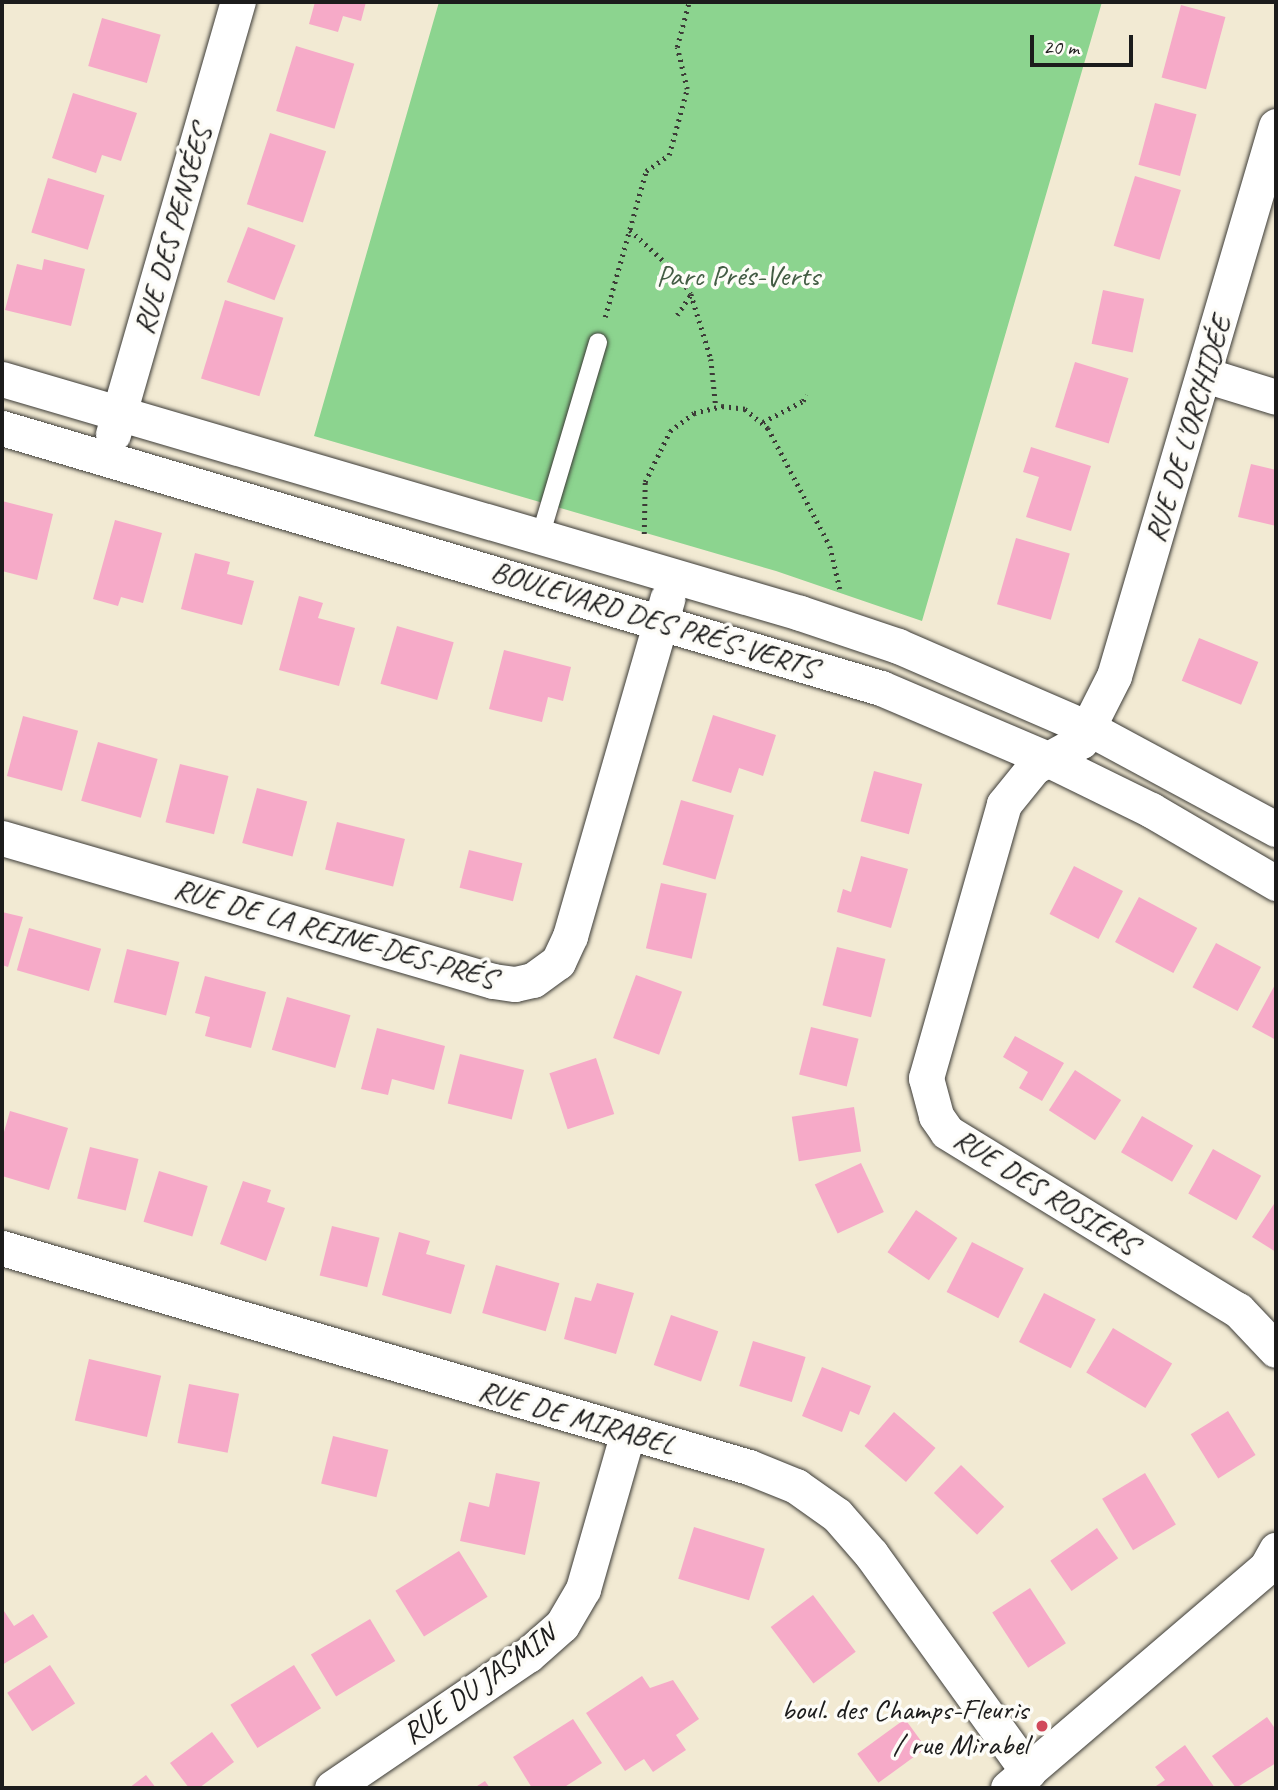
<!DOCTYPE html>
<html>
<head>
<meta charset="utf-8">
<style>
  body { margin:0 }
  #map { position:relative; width:1278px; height:1790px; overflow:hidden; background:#f2ead3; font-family:Caveat,sans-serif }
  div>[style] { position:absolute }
  .green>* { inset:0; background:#8cd48f }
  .building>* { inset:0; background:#f6aac8; transform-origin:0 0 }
  .path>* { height:4.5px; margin-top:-2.25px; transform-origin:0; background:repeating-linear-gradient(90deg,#3c3b37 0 2px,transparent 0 7px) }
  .roads { filter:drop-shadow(0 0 2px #3c3b37) drop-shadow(0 0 2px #3c3b37) }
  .lane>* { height:18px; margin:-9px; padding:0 9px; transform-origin:9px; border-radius:9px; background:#fff }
  .street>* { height:35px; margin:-17.5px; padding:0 17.5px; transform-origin:17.5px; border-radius:17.5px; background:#fff }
  .dots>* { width:19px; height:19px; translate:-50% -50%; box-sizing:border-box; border:4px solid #fdfcf7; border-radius:50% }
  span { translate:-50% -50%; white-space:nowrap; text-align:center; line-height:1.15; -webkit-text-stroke:7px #fdfcf7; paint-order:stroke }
  .street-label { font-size:30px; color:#1c1c1c }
  .park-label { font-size:30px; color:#435c44 }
  .poi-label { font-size:30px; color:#1c1c1c }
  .right { translate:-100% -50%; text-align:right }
  .frame { position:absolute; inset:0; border:4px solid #1c1c1c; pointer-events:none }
  .scale { position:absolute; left:1030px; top:35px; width:103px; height:32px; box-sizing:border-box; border:4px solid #1c1c1c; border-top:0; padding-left:9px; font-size:21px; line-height:24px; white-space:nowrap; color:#1c1c1c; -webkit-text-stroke:5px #fdfcf7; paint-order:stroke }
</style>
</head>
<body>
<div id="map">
  <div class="green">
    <i style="clip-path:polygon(439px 2px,1102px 2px,922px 621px,776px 571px,314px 436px)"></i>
  </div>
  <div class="building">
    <i style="clip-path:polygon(315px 2px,366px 2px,361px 21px,343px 16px,338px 32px,309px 24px)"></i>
    <i style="left:1181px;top:5px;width:46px;height:75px;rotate:15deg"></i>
    <i style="left:102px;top:18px;width:61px;height:50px;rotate:16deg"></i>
    <i style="left:296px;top:46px;width:61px;height:68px;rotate:17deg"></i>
    <i style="clip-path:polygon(73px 93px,137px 113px,121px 161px,102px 155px,96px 173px,52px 158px)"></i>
    <i style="left:1155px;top:103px;width:43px;height:64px;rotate:15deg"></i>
    <i style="left:270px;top:133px;width:59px;height:75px;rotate:18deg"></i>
    <i style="left:1135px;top:176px;width:48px;height:73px;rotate:17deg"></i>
    <i style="left:48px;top:178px;width:59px;height:57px;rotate:17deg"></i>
    <i style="left:248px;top:227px;width:51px;height:59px;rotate:21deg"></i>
    <i style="clip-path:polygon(44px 259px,85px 269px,71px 326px,5px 310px,17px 264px,42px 270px)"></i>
    <i style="left:1103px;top:290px;width:42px;height:55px;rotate:12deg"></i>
    <i style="left:225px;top:300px;width:61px;height:82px;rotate:17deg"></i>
    <i style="left:1075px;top:362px;width:56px;height:68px;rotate:17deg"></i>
    <i style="clip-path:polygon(1031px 447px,1091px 466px,1071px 531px,1026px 517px,1039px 477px,1023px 472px)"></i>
    <i style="clip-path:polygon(1251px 464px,1276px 470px,1276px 526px,1238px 517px)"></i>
    <i style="clip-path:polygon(2px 501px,53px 514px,37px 580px,2px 571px)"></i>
    <i style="clip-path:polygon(115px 520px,162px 533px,143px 603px,121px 597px,118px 606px,93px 599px)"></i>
    <i style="left:1016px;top:538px;width:56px;height:69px;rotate:16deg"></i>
    <i style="clip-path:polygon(195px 553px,230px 562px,227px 574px,254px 581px,242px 625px,181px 609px)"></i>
    <i style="clip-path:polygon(299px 596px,323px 603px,318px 618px,355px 628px,339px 686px,279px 670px)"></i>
    <i style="left:397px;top:626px;width:59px;height:60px;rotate:16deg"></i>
    <i style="left:1199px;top:638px;width:64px;height:46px;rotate:22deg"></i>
    <i style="clip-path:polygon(504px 650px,571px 667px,563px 701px,548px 697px,542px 722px,489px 709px)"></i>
    <i style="clip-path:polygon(713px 715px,776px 735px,763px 776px,739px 768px,731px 793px,692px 781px)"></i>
    <i style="left:23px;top:716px;width:57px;height:62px;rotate:15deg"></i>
    <i style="left:98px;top:742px;width:62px;height:61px;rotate:16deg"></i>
    <i style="left:180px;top:764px;width:50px;height:60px;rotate:14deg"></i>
    <i style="left:874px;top:771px;width:50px;height:52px;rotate:15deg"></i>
    <i style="left:257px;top:788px;width:52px;height:57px;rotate:15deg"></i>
    <i style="left:681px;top:800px;width:55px;height:67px;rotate:16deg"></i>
    <i style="left:337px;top:822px;width:70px;height:49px;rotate:14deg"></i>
    <i style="left:469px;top:850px;width:55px;height:39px;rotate:14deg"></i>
    <i style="clip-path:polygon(861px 856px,908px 869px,891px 928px,837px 912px,843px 889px,851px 892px)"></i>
    <i style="left:1074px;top:866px;width:55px;height:54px;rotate:27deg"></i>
    <i style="left:661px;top:883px;width:47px;height:67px;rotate:13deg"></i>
    <i style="left:1139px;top:897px;width:66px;height:51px;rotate:28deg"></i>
    <i style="clip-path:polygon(2px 912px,23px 917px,8px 967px,2px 965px)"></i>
    <i style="left:29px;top:928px;width:75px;height:44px;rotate:16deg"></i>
    <i style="left:1216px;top:943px;width:51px;height:50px;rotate:28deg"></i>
    <i style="left:837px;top:947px;width:50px;height:60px;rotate:14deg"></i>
    <i style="left:127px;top:949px;width:54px;height:55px;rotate:14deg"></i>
    <i style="left:636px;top:975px;width:49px;height:67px;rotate:20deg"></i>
    <i style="clip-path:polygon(205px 976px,266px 992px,251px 1048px,205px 1036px,210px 1017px,195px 1013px)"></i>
    <i style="clip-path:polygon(1276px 983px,1276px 1040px,1252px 1027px)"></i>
    <i style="left:287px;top:997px;width:66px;height:55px;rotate:16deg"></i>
    <i style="left:811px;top:1027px;width:49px;height:49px;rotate:14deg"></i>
    <i style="clip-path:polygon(377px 1028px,445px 1046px,434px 1090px,392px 1079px,388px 1095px,361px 1089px)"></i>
    <i style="clip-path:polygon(1015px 1036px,1064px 1063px,1042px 1101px,1019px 1088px,1028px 1072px,1003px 1057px)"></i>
    <i style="left:460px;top:1054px;width:66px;height:51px;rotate:14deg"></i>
    <i style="left:596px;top:1058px;width:59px;height:49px;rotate:72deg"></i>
    <i style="left:1075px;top:1070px;width:55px;height:48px;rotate:33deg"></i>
    <i style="left:854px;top:1107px;width:45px;height:63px;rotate:81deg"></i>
    <i style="clip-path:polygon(10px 1111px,68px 1128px,49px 1190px,2px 1176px,2px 1139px)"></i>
    <i style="left:1142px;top:1116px;width:59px;height:42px;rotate:30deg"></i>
    <i style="left:90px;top:1147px;width:50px;height:53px;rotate:14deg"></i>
    <i style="left:1213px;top:1149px;width:55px;height:51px;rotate:29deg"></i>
    <i style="left:861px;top:1163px;width:54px;height:51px;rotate:65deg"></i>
    <i style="left:159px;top:1171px;width:51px;height:53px;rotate:17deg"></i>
    <i style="clip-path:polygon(243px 1181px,271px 1190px,267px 1202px,285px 1208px,266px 1261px,220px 1244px)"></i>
    <i style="clip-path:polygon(1276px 1201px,1276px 1252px,1252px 1237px)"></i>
    <i style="left:916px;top:1210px;width:50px;height:51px;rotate:34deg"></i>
    <i style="left:332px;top:1226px;width:49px;height:51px;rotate:14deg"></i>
    <i style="clip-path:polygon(399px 1232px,430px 1241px,426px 1254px,465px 1265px,451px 1314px,382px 1295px)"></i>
    <i style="left:972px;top:1242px;width:58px;height:56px;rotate:27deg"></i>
    <i style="left:496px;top:1265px;width:66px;height:50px;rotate:16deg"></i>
    <i style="clip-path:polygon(597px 1283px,634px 1293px,616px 1354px,564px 1339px,575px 1297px,591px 1301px)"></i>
    <i style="left:1044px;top:1293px;width:58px;height:55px;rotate:27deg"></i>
    <i style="left:671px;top:1315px;width:50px;height:53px;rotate:19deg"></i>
    <i style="left:1113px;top:1328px;width:69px;height:52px;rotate:31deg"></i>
    <i style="left:753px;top:1341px;width:55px;height:47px;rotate:17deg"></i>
    <i style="left:89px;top:1359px;width:74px;height:63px;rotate:13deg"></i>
    <i style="clip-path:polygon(822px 1367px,871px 1386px,859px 1415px,850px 1411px,842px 1432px,802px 1416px)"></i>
    <i style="left:189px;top:1384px;width:51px;height:60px;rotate:11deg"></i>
    <i style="left:1228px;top:1411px;width:52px;height:44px;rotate:58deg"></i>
    <i style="left:894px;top:1412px;width:55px;height:45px;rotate:41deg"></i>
    <i style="left:333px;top:1436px;width:57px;height:49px;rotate:14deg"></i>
    <i style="left:961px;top:1465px;width:60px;height:39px;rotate:44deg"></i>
    <i style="clip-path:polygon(496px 1473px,540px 1482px,525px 1555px,460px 1541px,469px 1502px,489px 1507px)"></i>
    <i style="left:1145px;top:1473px;width:60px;height:50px;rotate:59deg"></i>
    <i style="left:694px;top:1527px;width:74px;height:54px;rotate:17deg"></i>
    <i style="left:1097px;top:1528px;width:37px;height:57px;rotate:55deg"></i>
    <i style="left:459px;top:1551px;width:54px;height:75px;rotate:58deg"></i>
    <i style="left:1030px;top:1588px;width:66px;height:45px;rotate:57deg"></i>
    <i style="left:813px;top:1595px;width:71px;height:53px;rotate:53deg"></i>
    <i style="clip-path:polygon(2px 1608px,14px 1626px,33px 1614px,48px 1637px,2px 1665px)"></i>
    <i style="left:370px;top:1619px;width:49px;height:69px;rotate:59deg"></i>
    <i style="left:50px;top:1665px;width:46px;height:51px;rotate:57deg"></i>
    <i style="left:294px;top:1665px;width:51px;height:75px;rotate:58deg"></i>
    <i style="clip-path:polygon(642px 1676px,650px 1688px,673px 1680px,699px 1719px,676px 1735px,686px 1750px,653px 1772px,644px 1759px,625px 1771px,586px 1713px)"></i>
    <i style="clip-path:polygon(1267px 1717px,1276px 1730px,1276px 1763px,1236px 1788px,1212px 1756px)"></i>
    <i style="clip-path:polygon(573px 1719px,602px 1763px,563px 1788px,532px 1788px,513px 1757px)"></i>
    <i style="left:905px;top:1719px;width:36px;height:59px;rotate:54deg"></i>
    <i style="clip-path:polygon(212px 1732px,234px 1762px,199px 1788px,189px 1788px,170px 1763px)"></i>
    <i style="clip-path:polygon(1185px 1745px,1215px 1788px,1153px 1788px,1165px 1780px,1155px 1767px)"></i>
    <i style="clip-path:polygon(146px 1775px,156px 1788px,129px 1788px)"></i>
    <i style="clip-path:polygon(485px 1781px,490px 1788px,474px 1788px)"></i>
  </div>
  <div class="path">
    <i style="left:630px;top:230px;width:67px;rotate:42.6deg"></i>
    <i style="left:679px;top:275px;width:22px;rotate:58deg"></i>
    <i style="left:691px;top:294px;width:68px;rotate:72.9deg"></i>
    <i style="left:711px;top:359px;width:48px;rotate:84.1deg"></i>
    <i style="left:677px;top:315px;width:25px;rotate:-56deg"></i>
    <i style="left:605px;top:317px;width:152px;rotate:-74.3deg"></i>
    <i style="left:646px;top:171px;width:28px;rotate:-35deg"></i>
    <i style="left:669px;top:155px;width:68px;rotate:-74.7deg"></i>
    <i style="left:687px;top:89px;width:43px;rotate:-103.4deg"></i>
    <i style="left:677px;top:47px;width:47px;rotate:-75.1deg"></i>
    <i style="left:763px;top:422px;width:45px;rotate:-27.7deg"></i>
    <i style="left:803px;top:401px;width:7px;rotate:-63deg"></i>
    <i style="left:644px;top:534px;width:52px;rotate:-88.9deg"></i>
    <i style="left:645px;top:482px;width:57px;rotate:-63.9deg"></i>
    <i style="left:670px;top:431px;width:30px;rotate:-37deg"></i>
    <i style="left:694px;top:413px;width:29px;rotate:-14deg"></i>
    <i style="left:722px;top:406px;width:23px;rotate:7deg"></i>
    <i style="left:745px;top:409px;width:30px;rotate:40deg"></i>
    <i style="left:768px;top:428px;width:133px;rotate:62.3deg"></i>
    <i style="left:830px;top:546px;width:44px;rotate:76.9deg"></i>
  </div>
  <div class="roads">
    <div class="lane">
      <i style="left:540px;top:537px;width:203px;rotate:-73.4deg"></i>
    </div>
    <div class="street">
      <i style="left:1276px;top:126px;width:573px;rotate:106.41deg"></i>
      <i style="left:1114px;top:676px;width:73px;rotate:116.9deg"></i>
      <i style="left:1081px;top:741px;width:54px;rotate:151deg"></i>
      <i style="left:1034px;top:767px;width:48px;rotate:129deg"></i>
      <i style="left:1004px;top:804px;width:285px;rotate:105.9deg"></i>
      <i style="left:926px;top:1078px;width:39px;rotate:75deg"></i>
      <i style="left:936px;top:1116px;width:19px;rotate:55deg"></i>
      <i style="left:947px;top:1132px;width:341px;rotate:31.5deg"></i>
      <i style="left:1238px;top:1310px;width:55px;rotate:46.5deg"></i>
      <i style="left:1205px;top:375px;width:74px;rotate:17.2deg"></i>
      <i style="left:2px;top:379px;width:832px;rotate:16.34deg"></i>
      <i style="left:800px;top:613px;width:103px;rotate:18.6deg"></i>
      <i style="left:898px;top:646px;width:209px;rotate:23.4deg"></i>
      <i style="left:1090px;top:729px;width:211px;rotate:28.3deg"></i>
      <i style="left:2px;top:428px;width:917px;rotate:16.48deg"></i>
      <i style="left:881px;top:688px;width:178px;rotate:23.1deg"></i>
      <i style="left:1045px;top:758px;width:118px;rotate:26.1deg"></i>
      <i style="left:1151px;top:810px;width:145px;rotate:30.3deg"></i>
      <i style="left:113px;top:434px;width:450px;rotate:-73.9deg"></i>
      <i style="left:2px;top:838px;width:511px;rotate:16.24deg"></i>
      <i style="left:493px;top:981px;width:22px;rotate:8deg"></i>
      <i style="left:515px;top:984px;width:18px;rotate:-13deg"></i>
      <i style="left:533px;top:980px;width:31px;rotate:-36deg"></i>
      <i style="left:558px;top:962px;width:29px;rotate:-65deg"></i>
      <i style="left:570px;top:936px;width:351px;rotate:-73.9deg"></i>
      <i style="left:2px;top:1248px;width:778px;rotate:16.34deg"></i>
      <i style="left:749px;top:1467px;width:51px;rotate:22deg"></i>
      <i style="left:796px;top:1486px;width:50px;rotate:35.3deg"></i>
      <i style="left:837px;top:1515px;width:52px;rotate:48.9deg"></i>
      <i style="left:871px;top:1554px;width:269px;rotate:54.2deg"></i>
      <i style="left:332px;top:1788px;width:237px;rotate:-34.2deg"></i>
      <i style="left:528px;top:1655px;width:45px;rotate:-41.4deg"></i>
      <i style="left:562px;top:1625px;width:42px;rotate:-59.7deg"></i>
      <i style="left:583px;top:1589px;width:163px;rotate:-74deg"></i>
      <i style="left:1008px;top:1788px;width:339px;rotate:-40.5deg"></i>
      <i style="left:1266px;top:1568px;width:21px;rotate:-61deg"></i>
    </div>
  </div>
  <div class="dots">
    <i style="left:1042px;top:1726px;background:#d1495b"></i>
  </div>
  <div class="street-label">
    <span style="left:172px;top:230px;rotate:-74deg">RUE DES PENSÉES</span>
    <span style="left:1188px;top:429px;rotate:-73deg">RUE DE L'ORCHIDÉE</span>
    <span style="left:654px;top:619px;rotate:17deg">BOULEVARD DES PRÉS-VERTS</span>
    <span style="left:335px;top:933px;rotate:16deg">RUE DE LA REINE-DES-PRÉS</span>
    <span style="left:1046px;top:1191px;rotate:32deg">RUE DES ROSIERS</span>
    <span style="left:577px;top:1417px;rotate:16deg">RUE DE MIRABEL</span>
    <span style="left:479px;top:1684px;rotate:-36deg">RUE DU JASMIN</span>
  </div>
  <div class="park-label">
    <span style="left:738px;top:275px">Parc Prés-Verts</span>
  </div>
  <div class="poi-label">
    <span class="right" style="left:1028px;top:1726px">boul. des Champs-Fleuris<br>/ rue Mirabel</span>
  </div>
  <div class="frame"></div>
  <div class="scale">20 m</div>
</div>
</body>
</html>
